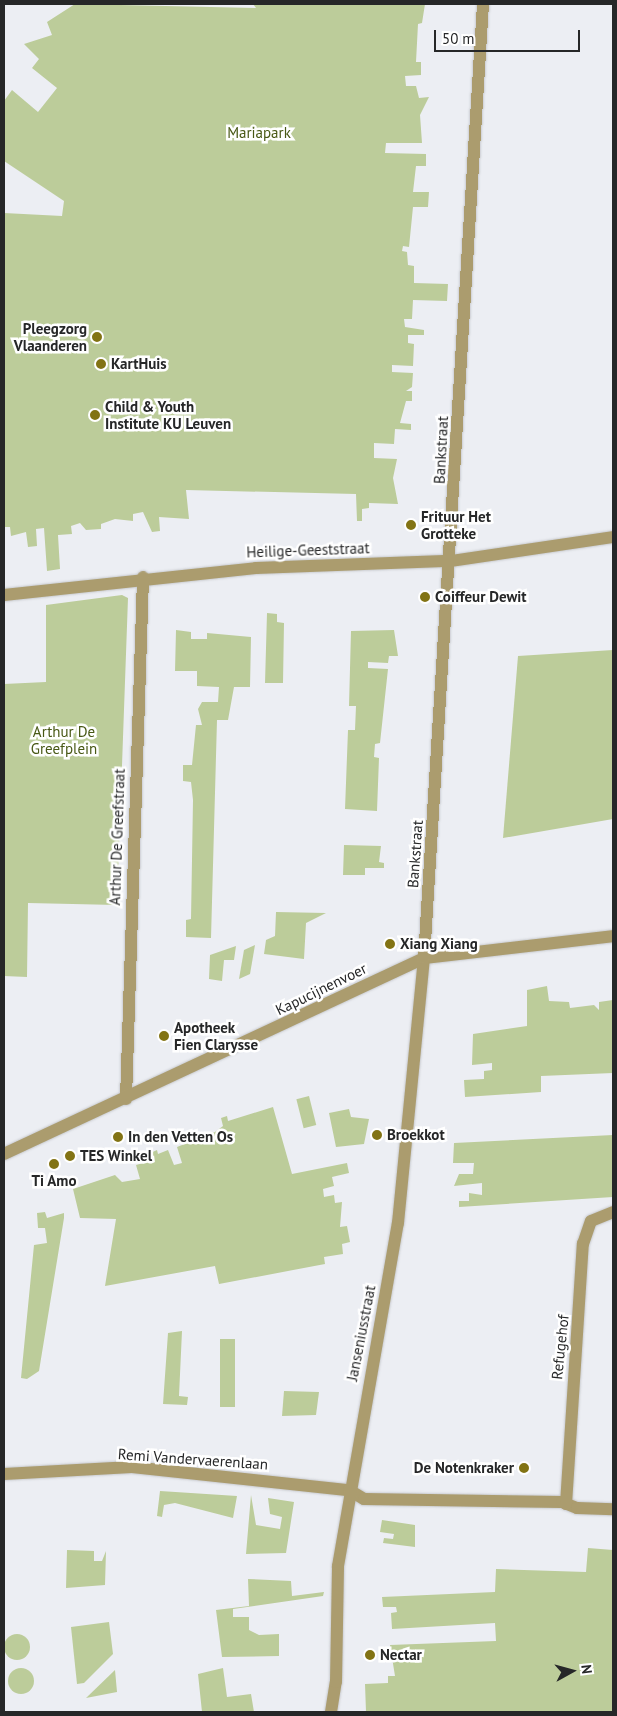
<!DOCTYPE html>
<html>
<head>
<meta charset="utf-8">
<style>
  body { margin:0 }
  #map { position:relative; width:617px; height:1716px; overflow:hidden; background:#eceef3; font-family:"PT Sans",sans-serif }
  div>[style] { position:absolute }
  .green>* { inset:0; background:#bccc9a; transform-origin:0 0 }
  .round { border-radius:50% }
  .roads { filter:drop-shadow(0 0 1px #c8cace) drop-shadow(0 0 1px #c8cace) }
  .minor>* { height:12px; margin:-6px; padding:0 6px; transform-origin:6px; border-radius:6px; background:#ab9c6e }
  .dots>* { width:14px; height:14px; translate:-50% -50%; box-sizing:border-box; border:2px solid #fff; border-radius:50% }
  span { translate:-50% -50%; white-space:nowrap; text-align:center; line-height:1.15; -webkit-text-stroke:5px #fff; paint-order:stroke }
  .park-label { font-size:15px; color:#485815 }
  .poi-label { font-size:15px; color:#262728; font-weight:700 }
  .right { translate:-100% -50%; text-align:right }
  .left { translate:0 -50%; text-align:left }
  .street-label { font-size:15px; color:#262728 }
  .frame { position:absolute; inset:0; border:5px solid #262728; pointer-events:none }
  .north { position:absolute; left:547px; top:1646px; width:50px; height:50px; -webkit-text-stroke:4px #fff; paint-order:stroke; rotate:83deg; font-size:14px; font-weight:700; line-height:20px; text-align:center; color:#262728 }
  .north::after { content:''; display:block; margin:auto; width:18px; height:22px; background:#262728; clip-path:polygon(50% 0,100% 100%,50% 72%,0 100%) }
  .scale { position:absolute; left:434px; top:30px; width:146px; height:22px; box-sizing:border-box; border:2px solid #262728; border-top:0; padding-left:6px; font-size:15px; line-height:18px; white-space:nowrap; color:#262728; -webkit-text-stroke:4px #fff; paint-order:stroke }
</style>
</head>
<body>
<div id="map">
  <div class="green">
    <i style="clip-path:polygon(75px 4px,256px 8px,253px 4px,425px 4px,422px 23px,418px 24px,416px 62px,421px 62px,421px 75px,405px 76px,406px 86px,416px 86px,419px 98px,429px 97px,420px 115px,422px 143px,386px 143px,385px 153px,426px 154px,426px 166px,416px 166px,413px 192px,429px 192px,428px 207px,413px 207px,409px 247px,403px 246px,402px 251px,407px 252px,408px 265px,414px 266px,414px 283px,448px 284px,447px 301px,413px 300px,412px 319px,404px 319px,405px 327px,424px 330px,424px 335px,408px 335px,408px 343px,414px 344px,413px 366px,392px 365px,392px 372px,413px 373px,412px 387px,406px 391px,412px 391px,412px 401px,406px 401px,400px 423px,411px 424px,411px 430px,395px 429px,394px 444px,374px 443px,374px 458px,397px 459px,393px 478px,398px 504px,369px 503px,369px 508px,362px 509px,362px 521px,357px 521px,356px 494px,186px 490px,189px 519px,159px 517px,160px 531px,152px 532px,143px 512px,133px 514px,133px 521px,115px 519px,101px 524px,101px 529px,86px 530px,80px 523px,71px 526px,72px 534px,58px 535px,60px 569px,47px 571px,44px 528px,36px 529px,37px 546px,28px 547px,26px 532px,11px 536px,10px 527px,4px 527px,4px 213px,62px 216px,64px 201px,4px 161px,4px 101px,12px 90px,38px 112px,57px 88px,32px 68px,39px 59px,24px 44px,52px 35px,47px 22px)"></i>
    <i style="clip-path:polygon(122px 595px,128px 598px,117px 905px,28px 903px,27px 977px,4px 976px,4px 684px,46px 682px,46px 605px)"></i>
    <i style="clip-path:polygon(267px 613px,277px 614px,277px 622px,284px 623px,283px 683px,265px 683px)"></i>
    <i style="clip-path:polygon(176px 630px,191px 632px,191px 639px,207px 639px,207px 633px,251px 637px,250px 687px,234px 687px,228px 720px,217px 720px,211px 938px,186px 937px,186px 920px,191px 919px,193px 800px,191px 782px,183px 781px,183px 765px,192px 765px,196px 725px,202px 725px,198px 709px,202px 702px,218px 702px,219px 687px,197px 686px,197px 671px,175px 671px)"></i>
    <i style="clip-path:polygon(394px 630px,398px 656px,389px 656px,388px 663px,368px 662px,368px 668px,388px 669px,380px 743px,375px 744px,374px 757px,379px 758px,377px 811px,345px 809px,348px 730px,355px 730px,356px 706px,349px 706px,351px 631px)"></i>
    <i style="clip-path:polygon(613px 650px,613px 819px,503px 838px,518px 656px)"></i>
    <i style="clip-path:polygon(344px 845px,381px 846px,379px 862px,384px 863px,384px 868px,365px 868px,365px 875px,343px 875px)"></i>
    <i style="clip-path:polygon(276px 912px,326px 913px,306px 923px,304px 959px,264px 954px,266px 940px,275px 936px)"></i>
    <i style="clip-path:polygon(255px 945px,250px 974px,239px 979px,244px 950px)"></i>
    <i style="clip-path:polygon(236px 946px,234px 960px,224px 960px,222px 981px,209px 979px,210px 955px)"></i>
    <i style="clip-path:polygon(547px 986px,549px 1001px,569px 1002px,570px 1008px,594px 1005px,599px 1010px,599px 1002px,613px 1000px,613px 1073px,541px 1076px,541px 1092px,465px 1097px,464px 1080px,484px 1079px,484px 1071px,492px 1070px,492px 1063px,472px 1065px,473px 1034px,527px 1026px,527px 990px)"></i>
    <i style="left:309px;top:1096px;width:30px;height:13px;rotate:76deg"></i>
    <i style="clip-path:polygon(273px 1107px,292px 1174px,347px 1163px,349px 1173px,332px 1177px,334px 1186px,323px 1189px,324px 1197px,334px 1195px,335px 1203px,342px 1202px,340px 1227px,347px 1226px,350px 1242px,342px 1244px,343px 1254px,324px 1257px,325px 1264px,219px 1284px,215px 1266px,105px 1286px,116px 1219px,80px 1218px,73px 1189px,115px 1175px,122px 1182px,140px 1179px,136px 1165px,147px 1162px,146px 1155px,157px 1150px,158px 1154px,168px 1150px,174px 1165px,182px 1163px,177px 1147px,215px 1132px,223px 1126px,221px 1118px,227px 1116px,228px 1121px)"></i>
    <i style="clip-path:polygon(349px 1109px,351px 1117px,369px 1119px,364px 1144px,336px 1147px,329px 1113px)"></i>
    <i style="clip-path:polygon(613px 1135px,613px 1197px,459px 1207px,459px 1201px,469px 1201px,469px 1193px,482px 1195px,482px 1183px,454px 1186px,459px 1174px,473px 1174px,474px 1163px,453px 1163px,454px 1143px)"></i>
    <i style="clip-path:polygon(45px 1212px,47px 1218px,64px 1213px,64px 1218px,39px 1371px,27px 1379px,21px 1378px,34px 1245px,47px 1243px,45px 1228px,38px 1228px,37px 1213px)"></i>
    <i style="clip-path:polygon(182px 1331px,179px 1396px,188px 1397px,187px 1405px,163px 1404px,168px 1333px)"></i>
    <i style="left:220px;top:1339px;width:15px;height:68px"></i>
    <i style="clip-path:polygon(284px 1391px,319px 1392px,316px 1415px,282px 1416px)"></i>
    <i style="clip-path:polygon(160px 1491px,237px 1496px,233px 1518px,175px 1503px,164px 1505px,162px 1517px,157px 1516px)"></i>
    <i style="clip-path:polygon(251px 1495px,256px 1525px,280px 1529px,282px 1517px,270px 1514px,268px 1498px,294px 1502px,286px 1553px,246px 1554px)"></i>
    <i style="clip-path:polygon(382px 1520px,415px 1525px,415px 1547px,383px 1543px,384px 1538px,393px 1539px,394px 1534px,380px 1532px)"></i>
    <i style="clip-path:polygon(588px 1548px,613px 1550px,613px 1712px,366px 1712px,365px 1684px,388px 1683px,388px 1676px,395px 1676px,390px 1645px,496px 1641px,495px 1623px,392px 1629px,391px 1613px,397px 1612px,396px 1607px,383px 1607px,382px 1597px,495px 1592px,496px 1569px,586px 1572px)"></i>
    <i style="clip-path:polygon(67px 1550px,94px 1551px,94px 1561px,102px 1561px,106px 1551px,105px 1585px,66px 1588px)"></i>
    <i style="clip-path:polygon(248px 1579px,291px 1581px,292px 1596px,324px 1592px,323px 1596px,233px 1609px,233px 1617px,249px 1617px,249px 1630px,259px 1635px,279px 1634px,279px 1656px,222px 1657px,216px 1610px,249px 1606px)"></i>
    <i style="clip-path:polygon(109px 1622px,113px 1654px,84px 1683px,77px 1684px,71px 1627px)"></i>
    <i class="round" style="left:4px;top:1634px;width:26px;height:26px"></i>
    <i style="clip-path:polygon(223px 1668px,227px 1697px,251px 1694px,254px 1712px,202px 1712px,198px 1674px)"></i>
    <i class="round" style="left:8px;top:1668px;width:26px;height:26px"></i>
    <i style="clip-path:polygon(115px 1670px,117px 1692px,86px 1698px)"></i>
  </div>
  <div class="roads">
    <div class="minor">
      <i style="left:4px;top:595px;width:253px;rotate:-6.1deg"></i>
      <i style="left:256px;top:568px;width:195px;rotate:-2.1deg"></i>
      <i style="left:451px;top:561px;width:164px;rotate:-8.4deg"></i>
      <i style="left:126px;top:1099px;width:522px;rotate:-88.13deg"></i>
      <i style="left:4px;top:1154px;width:463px;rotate:-25deg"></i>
      <i style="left:424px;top:958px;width:190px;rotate:-6.6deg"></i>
      <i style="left:4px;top:1474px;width:128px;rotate:-3.1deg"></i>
      <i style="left:132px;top:1467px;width:218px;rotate:6.1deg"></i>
      <i style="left:349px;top:1490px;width:17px;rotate:31deg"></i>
      <i style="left:364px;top:1499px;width:198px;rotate:0.9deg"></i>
      <i style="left:562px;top:1502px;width:16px;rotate:22deg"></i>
      <i style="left:577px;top:1508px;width:36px;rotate:2deg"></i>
      <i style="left:566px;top:1504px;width:261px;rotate:-86.3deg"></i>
      <i style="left:583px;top:1244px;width:24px;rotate:-71deg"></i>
      <i style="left:591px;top:1221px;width:24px;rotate:-22deg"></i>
      <i style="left:331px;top:1712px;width:30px;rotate:-81deg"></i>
      <i style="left:336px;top:1682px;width:116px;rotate:-89deg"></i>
      <i style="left:338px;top:1566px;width:348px;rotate:-80.1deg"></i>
      <i style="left:398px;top:1223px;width:266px;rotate:-84.4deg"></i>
      <i style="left:424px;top:958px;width:956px;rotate:-86.46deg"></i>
    </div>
  </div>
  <div class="dots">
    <i style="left:97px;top:337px;background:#827314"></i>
    <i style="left:101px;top:364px;background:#827314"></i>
    <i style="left:95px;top:415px;background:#827314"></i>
    <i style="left:411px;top:525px;background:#827314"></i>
    <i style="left:425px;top:597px;background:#827314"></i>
    <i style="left:390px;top:944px;background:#827314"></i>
    <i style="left:164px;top:1036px;background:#827314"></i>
    <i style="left:377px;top:1135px;background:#827314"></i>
    <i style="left:118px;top:1137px;background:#827314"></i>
    <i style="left:70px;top:1156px;background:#827314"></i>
    <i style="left:54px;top:1164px;background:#827314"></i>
    <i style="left:524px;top:1468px;background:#827314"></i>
    <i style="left:370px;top:1655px;background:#827314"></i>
  </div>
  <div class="park-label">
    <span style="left:259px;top:133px">Mariapark</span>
    <span style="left:64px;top:740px">Arthur De<br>Greefplein</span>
  </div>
  <div class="poi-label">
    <span class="right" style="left:87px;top:337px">Pleegzorg<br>Vlaanderen</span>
    <span class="left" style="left:111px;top:364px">KartHuis</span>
    <span class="left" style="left:105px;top:415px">Child &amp; Youth<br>Institute KU Leuven</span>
    <span class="left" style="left:421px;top:525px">Frituur Het<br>Grotteke</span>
    <span class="left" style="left:435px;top:597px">Coiffeur Dewit</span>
    <span class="left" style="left:400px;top:944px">Xiang Xiang</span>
    <span class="left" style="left:174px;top:1036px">Apotheek<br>Fien Clarysse</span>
    <span class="left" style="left:387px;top:1135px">Broekkot</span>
    <span class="left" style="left:128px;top:1137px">In den Vetten Os</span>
    <span class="left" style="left:80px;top:1156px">TES Winkel</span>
    <span style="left:54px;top:1181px">Ti Amo</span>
    <span class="right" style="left:514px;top:1468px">De Notenkraker</span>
    <span class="left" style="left:380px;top:1655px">Nectar</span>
  </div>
  <div class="street-label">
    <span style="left:441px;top:450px;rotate:-87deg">Bankstraat</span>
    <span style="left:308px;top:550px;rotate:-2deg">Heilige-Geeststraat</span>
    <span style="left:117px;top:837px;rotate:-88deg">Arthur De Greefstraat</span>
    <span style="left:415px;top:854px;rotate:-86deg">Bankstraat</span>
    <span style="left:321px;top:989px;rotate:-26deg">Kapucijnenvoer</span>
    <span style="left:361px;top:1333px;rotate:-79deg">Janseniusstraat</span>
    <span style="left:560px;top:1347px;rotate:-84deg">Refugehof</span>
    <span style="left:193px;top:1459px;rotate:4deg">Remi Vandervaerenlaan</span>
  </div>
  <div class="frame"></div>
  <div class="north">N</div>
  <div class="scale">50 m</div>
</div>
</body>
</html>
